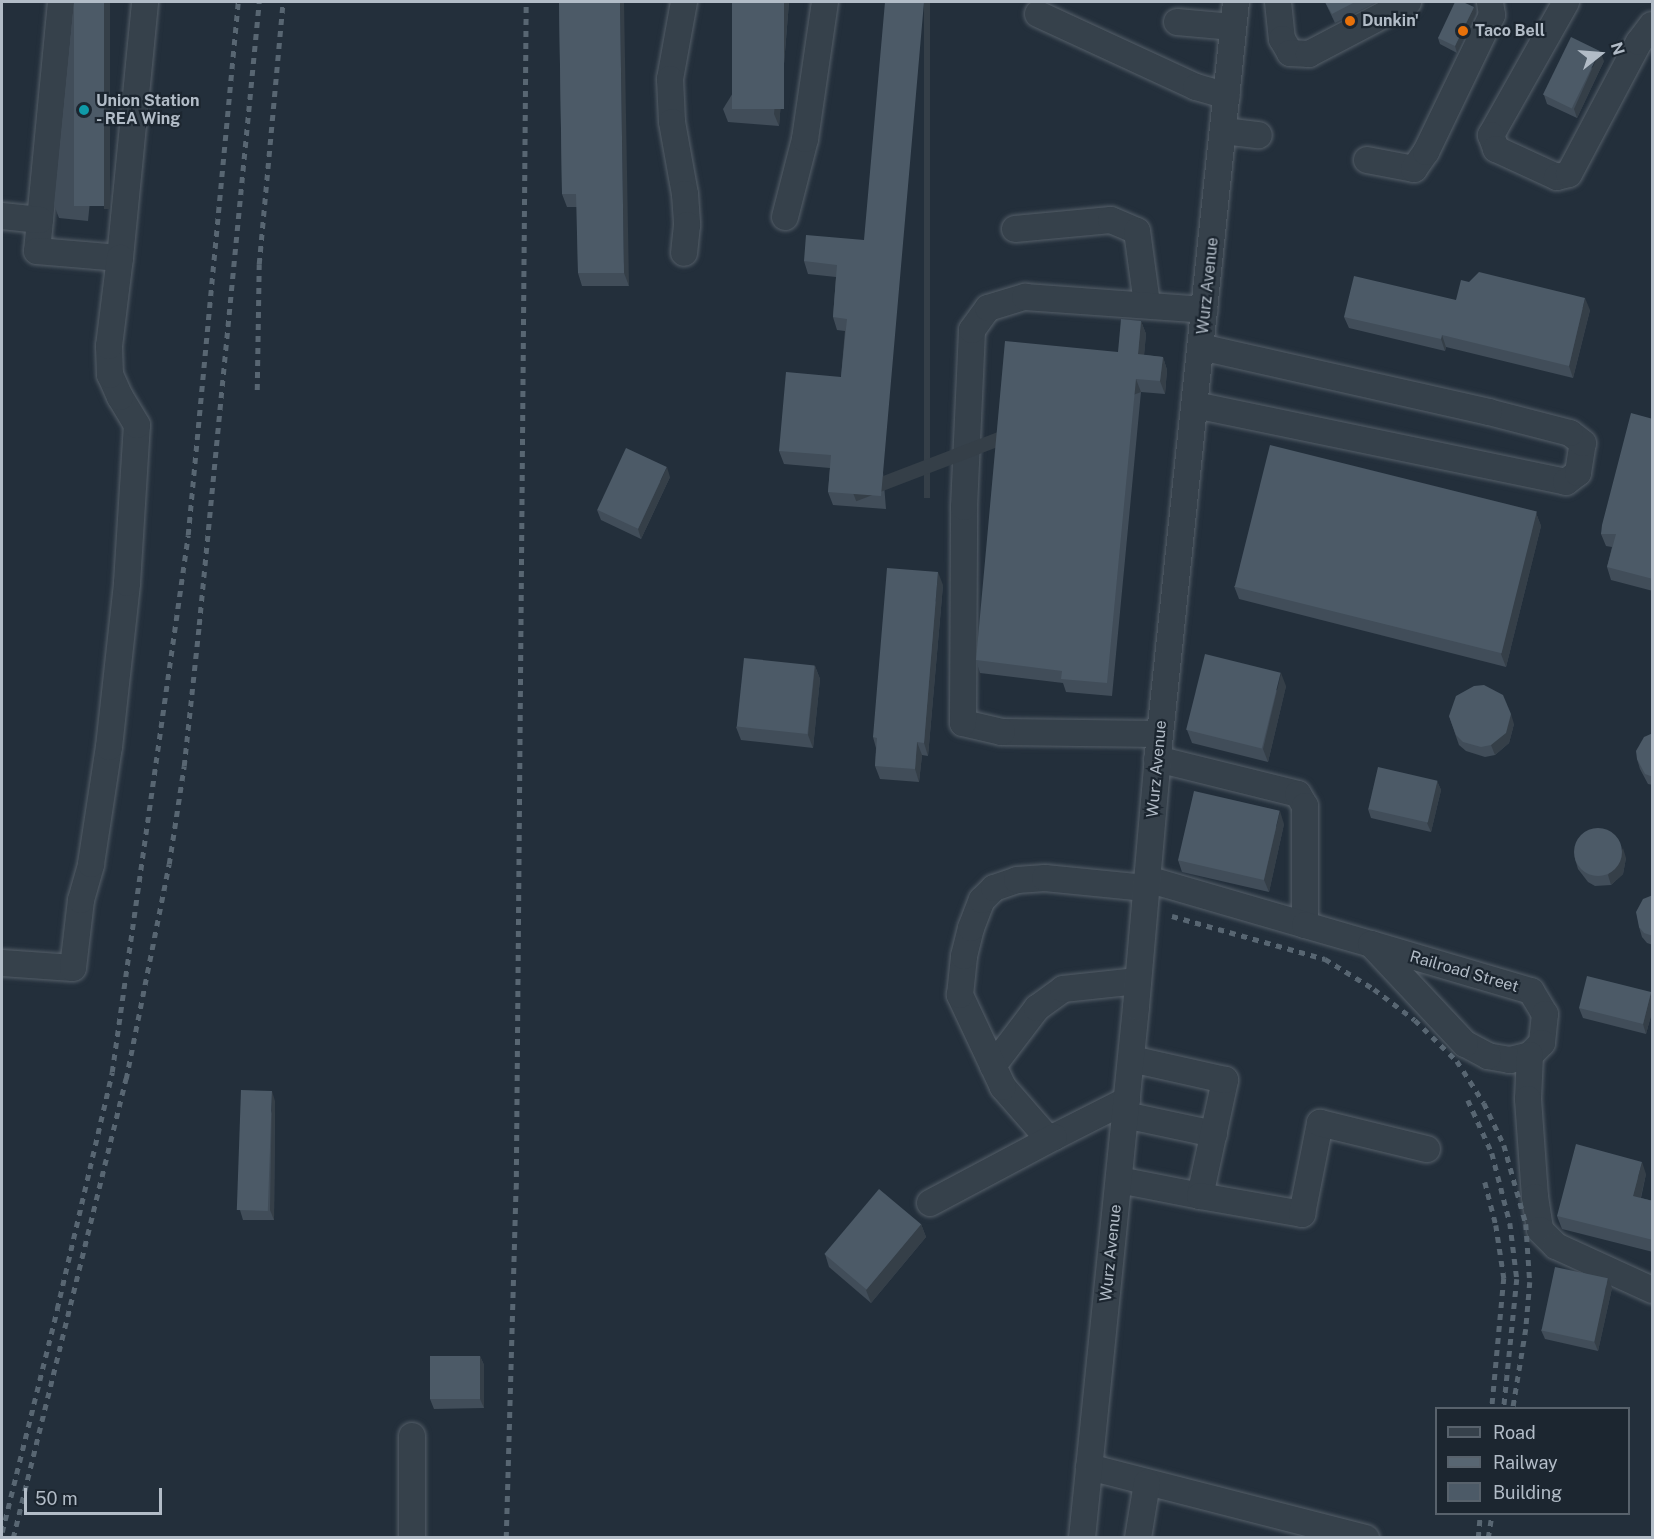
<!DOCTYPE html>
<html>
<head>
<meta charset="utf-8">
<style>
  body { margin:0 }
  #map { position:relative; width:1654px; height:1539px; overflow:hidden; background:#232f3b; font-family:"Public Sans",sans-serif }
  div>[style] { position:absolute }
  .roads { filter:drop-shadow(0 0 2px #555f69) drop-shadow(0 0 2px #555f69) }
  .minor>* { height:26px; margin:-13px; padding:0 13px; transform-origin:13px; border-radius:13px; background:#36414b }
  .rail>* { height:4.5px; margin-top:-2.25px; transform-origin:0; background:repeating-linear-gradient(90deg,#586672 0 6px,transparent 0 12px) }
  .wall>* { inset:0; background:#414d59 }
  .shaded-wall>* { inset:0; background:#353f48; transform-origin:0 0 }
  .building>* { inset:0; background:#4c5a67; transform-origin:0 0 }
  .round { border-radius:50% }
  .dots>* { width:16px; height:16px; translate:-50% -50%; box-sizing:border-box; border:3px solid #1c2630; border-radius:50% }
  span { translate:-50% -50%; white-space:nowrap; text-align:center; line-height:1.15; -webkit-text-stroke:4.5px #1c2630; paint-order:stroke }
  .poi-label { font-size:16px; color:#b2bcc7; font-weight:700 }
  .left { translate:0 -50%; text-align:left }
  .street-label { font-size:16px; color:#b2bcc7 }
  .frame { position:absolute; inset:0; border:3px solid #b2bcc7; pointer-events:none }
  .legend { position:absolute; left:1435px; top:1407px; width:195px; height:108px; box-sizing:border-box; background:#1c2630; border:2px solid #58626c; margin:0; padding:8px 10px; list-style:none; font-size:18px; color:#b2bcc7 }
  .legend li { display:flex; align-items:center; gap:12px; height:30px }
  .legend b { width:30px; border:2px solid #58626c }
  .north { position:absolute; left:1570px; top:24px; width:60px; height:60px; -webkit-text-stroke:4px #1c2630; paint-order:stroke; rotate:73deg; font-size:16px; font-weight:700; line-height:24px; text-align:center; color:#b2bcc7 }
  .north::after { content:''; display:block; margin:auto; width:21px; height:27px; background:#b2bcc7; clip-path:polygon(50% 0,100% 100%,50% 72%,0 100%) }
  .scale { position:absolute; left:24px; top:1488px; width:138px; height:27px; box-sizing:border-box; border:3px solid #b2bcc7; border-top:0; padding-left:8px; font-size:18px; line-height:21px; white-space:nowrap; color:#b2bcc7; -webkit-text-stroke:4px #1c2630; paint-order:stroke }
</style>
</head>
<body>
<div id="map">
  <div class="roads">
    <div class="minor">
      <i style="left:61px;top:2px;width:250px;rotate:95.5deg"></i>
      <i style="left:37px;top:251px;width:83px;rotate:4.8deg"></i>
      <i style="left:120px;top:258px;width:257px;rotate:-84.4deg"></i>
      <i style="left:684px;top:2px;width:78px;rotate:100.3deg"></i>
      <i style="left:670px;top:79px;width:43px;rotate:87.3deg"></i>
      <i style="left:672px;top:122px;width:73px;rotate:79.8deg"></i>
      <i style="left:685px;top:194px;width:31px;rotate:86deg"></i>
      <i style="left:687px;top:225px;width:28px;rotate:96deg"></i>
      <i style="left:1278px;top:2px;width:37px;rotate:84deg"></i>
      <i style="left:1282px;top:39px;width:16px;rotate:60deg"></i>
      <i style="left:1290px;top:53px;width:19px;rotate:3deg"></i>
      <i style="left:1309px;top:54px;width:112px;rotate:-27.7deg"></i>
      <i style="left:1566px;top:2px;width:153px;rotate:119.4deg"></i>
      <i style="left:1491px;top:135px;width:15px;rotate:70deg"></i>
      <i style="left:1496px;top:149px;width:67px;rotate:24.7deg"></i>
      <i style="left:1557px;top:177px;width:12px;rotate:-14deg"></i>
      <i style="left:1569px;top:174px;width:149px;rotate:-62.1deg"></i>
      <i style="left:1639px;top:42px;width:21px;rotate:-53deg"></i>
      <i style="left:1038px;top:14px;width:174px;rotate:24.8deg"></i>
      <i style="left:1196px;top:87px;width:32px;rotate:16deg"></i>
      <i style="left:1177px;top:22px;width:56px;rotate:5.1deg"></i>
      <i style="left:1224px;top:131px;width:35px;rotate:7deg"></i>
      <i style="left:1367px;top:160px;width:48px;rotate:10.8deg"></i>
      <i style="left:1414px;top:169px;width:21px;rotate:-55deg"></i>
      <i style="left:1426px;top:152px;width:152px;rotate:-64.3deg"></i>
      <i style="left:1492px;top:15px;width:13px;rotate:-99deg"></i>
      <i style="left:2px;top:216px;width:38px;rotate:6deg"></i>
      <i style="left:785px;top:217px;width:81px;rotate:-75.6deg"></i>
      <i style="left:805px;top:139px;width:138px;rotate:-81.7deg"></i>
      <i style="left:1015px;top:229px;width:96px;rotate:-5.4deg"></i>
      <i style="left:1111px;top:220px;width:28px;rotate:23deg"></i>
      <i style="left:1137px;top:231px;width:74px;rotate:82.2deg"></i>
      <i style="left:1195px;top:405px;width:379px;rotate:11.7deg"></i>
      <i style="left:1566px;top:482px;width:15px;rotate:-37deg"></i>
      <i style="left:1578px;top:473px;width:30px;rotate:-81deg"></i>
      <i style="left:1583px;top:443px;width:16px;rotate:-142deg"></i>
      <i style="left:1570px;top:433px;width:84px;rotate:-165.5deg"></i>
      <i style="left:1489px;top:412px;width:295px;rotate:-167.3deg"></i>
      <i style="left:1160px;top:734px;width:158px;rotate:-179.3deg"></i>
      <i style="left:1002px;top:732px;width:40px;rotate:-167deg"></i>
      <i style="left:963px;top:723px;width:216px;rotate:-89.7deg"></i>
      <i style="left:964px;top:507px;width:177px;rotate:-87.4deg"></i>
      <i style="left:972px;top:330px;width:27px;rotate:-54deg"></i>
      <i style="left:988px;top:308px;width:39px;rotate:-17deg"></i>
      <i style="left:1025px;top:297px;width:180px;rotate:4.1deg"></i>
      <i style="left:1157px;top:759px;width:145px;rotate:13.9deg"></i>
      <i style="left:1298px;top:794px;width:14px;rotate:60deg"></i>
      <i style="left:1305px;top:806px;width:119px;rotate:90deg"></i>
      <i style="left:1147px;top:879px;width:165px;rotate:16.2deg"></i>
      <i style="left:1305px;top:925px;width:69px;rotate:16.1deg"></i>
      <i style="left:1371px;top:944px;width:167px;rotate:16.4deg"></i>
      <i style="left:1531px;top:991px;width:27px;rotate:59deg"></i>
      <i style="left:1545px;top:1014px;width:29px;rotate:96deg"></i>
      <i style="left:1542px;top:1043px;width:17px;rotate:135deg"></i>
      <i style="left:1530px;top:1055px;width:21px;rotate:166deg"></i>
      <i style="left:1510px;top:1060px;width:22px;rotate:-170deg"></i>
      <i style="left:1488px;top:1056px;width:26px;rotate:-152deg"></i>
      <i style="left:1465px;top:1044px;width:137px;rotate:-133.2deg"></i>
      <i style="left:2px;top:963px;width:71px;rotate:4deg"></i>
      <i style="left:73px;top:968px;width:68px;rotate:-83.3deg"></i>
      <i style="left:81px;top:900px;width:37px;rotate:-74deg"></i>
      <i style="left:91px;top:864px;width:118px;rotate:-81.3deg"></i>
      <i style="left:109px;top:747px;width:165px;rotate:-83.7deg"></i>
      <i style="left:127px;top:583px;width:158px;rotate:-86.4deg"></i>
      <i style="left:137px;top:425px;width:33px;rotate:-121deg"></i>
      <i style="left:120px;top:397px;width:24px;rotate:-114deg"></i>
      <i style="left:110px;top:375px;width:29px;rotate:-92deg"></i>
      <i style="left:109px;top:346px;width:89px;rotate:-82.9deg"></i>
      <i style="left:1530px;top:1055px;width:44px;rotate:92.6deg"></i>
      <i style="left:1528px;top:1099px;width:98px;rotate:85.9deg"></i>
      <i style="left:1535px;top:1197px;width:33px;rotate:81deg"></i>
      <i style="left:1540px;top:1230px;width:23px;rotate:45deg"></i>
      <i style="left:1556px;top:1246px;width:106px;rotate:24.6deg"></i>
      <i style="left:993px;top:1066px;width:73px;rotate:-52.8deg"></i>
      <i style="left:1037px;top:1008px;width:32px;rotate:-36deg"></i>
      <i style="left:1063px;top:989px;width:75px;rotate:-6.1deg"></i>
      <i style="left:1127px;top:1100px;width:82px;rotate:153.1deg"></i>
      <i style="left:1054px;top:1137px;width:9px;rotate:-167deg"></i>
      <i style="left:1045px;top:1135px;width:64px;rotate:-131.2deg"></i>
      <i style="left:1003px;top:1087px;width:102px;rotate:-115.1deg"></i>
      <i style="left:960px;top:995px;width:39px;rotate:-84deg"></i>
      <i style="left:964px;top:956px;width:29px;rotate:-76deg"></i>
      <i style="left:971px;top:928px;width:30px;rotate:-69deg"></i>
      <i style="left:982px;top:900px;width:17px;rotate:-45deg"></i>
      <i style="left:994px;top:888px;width:24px;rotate:-19deg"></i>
      <i style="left:1017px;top:880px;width:28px;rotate:-4deg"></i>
      <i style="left:1045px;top:878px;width:101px;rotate:5.7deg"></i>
      <i style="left:1125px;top:1115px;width:91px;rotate:12.1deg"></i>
      <i style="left:1119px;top:1180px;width:83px;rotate:11.2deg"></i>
      <i style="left:1200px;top:1196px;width:119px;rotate:-77.8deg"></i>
      <i style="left:1225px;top:1080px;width:96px;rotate:-167.4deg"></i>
      <i style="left:1200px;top:1196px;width:104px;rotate:10deg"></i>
      <i style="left:1302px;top:1214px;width:93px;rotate:-78.8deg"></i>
      <i style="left:1320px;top:1123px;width:110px;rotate:13.7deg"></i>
      <i style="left:930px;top:1203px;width:140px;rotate:-28deg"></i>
      <i style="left:412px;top:1436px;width:102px;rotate:90deg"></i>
      <i style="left:1089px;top:1467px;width:286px;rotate:14.4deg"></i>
      <i style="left:1082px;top:1538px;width:534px;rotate:-84.19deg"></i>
      <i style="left:1136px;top:1007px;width:254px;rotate:-85deg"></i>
      <i style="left:1158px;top:754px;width:756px;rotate:-84.08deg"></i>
      <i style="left:1138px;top:1538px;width:56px;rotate:-80.7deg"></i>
    </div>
  </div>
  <div class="rail">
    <i style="left:257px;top:390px;width:126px;rotate:-89.1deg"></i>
    <i style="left:259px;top:264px;width:263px;rotate:-84.8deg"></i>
    <i style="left:1172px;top:916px;width:159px;rotate:15.7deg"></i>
    <i style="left:1325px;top:959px;width:57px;rotate:31.5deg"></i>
    <i style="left:1374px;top:989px;width:51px;rotate:37.1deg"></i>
    <i style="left:1415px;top:1020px;width:59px;rotate:44.3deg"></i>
    <i style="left:1457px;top:1061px;width:50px;rotate:57.3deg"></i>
    <i style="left:1484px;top:1103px;width:47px;rotate:64.5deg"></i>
    <i style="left:1504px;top:1145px;width:82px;rotate:74.4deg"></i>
    <i style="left:1526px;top:1224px;width:58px;rotate:86.1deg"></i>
    <i style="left:1530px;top:1282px;width:47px;rotate:94.9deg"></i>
    <i style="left:1526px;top:1329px;width:80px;rotate:99.3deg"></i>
    <i style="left:1468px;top:1100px;width:58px;rotate:65.6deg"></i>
    <i style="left:1492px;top:1153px;width:72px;rotate:75.6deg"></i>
    <i style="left:1510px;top:1223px;width:56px;rotate:82.9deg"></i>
    <i style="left:1517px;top:1279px;width:130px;rotate:95.8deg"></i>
    <i style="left:1485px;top:1182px;width:44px;rotate:75.7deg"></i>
    <i style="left:1496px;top:1225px;width:54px;rotate:81.4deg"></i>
    <i style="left:1504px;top:1278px;width:131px;rotate:95.3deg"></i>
    <i style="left:2px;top:1532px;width:230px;rotate:-76.1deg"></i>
    <i style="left:57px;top:1309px;width:243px;rotate:-76.9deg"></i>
    <i style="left:112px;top:1072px;width:542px;rotate:-81.94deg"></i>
    <i style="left:188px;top:535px;width:535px;rotate:-84.64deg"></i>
    <i style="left:13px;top:1538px;width:473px;rotate:-76.2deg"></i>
    <i style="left:126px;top:1079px;width:219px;rotate:-78.7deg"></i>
    <i style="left:169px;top:864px;width:99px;rotate:-81.3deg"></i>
    <i style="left:184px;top:766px;width:142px;rotate:-83.9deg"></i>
    <i style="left:199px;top:625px;width:626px;rotate:-84.5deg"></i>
    <i style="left:506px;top:1538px;width:349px;rotate:-88.4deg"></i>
    <i style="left:516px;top:1189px;width:1187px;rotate:-89.52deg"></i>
    <i style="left:1478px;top:1538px;width:24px;rotate:-85deg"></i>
    <i style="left:1488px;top:1538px;width:24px;rotate:-81deg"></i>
  </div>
  <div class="wall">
    <i style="clip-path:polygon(74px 2px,110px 2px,88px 221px,59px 218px,54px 205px)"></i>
    <i style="clip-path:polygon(559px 2px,629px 286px,582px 286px,578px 273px,577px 207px,567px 207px,562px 194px)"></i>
    <i style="clip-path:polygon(789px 2px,779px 126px,728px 122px,723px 109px)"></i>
    <i style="clip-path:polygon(1325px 2px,1377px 2px,1335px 23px)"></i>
    <i style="clip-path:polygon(1474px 7px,1476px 13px,1457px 53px,1440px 44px,1438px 38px)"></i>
    <i style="clip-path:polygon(1604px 61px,1577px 118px,1547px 104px,1544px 95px)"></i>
    <i style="clip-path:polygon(864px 240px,886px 509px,833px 505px,828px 492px,830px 468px,784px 464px,779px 451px,841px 377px,845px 331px,837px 330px,833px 317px,836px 277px,808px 274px,804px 261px)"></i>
    <i style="clip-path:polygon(1469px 282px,1590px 310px,1573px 378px,1446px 347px,1445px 351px,1349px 328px,1344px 317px,1456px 300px)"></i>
    <i style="clip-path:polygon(1141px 321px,1146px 334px,1144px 355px,1163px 357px,1167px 370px,1165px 394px,1141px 392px,1112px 696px,1066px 692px,1063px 683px,980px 673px,976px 660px,1118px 352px)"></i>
    <i style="clip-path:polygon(1653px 419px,1653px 591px,1611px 580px,1607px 567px,1612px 547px,1606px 546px,1601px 534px)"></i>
    <i style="clip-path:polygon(670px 477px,641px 539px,601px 520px,597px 510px)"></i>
    <i style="clip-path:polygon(1536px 513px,1541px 526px,1506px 667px,1239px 599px,1234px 586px)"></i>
    <i style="clip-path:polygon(943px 585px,928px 756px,922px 755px,919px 782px,880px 779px,875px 766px,876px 748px,873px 737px)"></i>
    <i style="clip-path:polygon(815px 666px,820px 679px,813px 748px,741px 740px,736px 727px)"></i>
    <i style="clip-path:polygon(1286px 686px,1268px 762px,1192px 743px,1187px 730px)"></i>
    <i style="clip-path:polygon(1449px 716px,1514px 724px,1509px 743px,1495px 755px,1485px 757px,1466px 751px,1459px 745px)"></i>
    <i style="clip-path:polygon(1653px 733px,1653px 785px,1648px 784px,1640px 769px,1637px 759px)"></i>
    <i style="clip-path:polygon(1437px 781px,1441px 790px,1431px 832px,1371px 818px,1368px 809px)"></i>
    <i style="clip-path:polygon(1284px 824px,1269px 892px,1182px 872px,1178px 860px)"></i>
    <i style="clip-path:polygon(1626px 858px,1623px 874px,1611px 885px,1595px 886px,1588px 882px,1578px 869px,1575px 859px)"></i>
    <i style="clip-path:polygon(1653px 895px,1653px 945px,1647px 943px,1642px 937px,1639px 927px)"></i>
    <i style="clip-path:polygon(1651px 992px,1653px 997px,1653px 1008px,1646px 1034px,1583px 1018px,1579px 1008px)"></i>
    <i style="clip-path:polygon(275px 1101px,274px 1220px,243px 1220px,240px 1210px)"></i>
    <i style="clip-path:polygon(1646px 1174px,1641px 1198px,1653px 1201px,1653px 1252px,1562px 1229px,1557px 1216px)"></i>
    <i style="clip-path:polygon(921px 1224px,926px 1237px,871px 1303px,829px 1267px,825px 1254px)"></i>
    <i style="clip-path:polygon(1612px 1288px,1598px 1351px,1545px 1339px,1541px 1330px)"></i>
    <i style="clip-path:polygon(480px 1356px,484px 1365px,484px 1408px,434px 1409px,430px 1399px)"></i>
  </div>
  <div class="shaded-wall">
    <i style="left:104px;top:2px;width:6px;height:207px"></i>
    <i style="clip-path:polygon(620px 2px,624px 2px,629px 286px,624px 273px)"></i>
    <i style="clip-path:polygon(784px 2px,789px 2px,779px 126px,774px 114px)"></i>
    <i style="left:924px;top:2px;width:6px;height:496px"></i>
    <i style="clip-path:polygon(1474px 7px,1476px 13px,1457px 53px,1455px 46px)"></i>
    <i style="clip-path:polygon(1600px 51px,1604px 61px,1577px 118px,1574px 109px)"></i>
    <i style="clip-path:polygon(1585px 298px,1590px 310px,1573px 378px,1569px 366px)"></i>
    <i style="clip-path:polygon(1141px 321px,1146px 334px,1143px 367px,1138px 354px)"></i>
    <i style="clip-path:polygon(1442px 335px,1446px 347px,1445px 351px,1441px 339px)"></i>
    <i style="clip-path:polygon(1163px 357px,1167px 370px,1165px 394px,1160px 381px)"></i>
    <i style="left:1136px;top:379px;width:14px;height:305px;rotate:69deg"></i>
    <i style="clip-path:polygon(667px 467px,670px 477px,641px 539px,638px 529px)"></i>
    <i style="clip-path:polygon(1536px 513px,1541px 526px,1506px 667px,1501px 654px)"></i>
    <i style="clip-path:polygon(938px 572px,943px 585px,928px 756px,924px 743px)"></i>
    <i style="clip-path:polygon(815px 666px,820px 679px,813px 748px,808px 735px)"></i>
    <i style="clip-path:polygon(1281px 673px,1286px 686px,1268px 762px,1263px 749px)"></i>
    <i style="clip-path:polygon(1511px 714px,1514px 724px,1509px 743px,1495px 755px,1491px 745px)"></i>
    <i style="clip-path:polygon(917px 742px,922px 755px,919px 782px,915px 769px)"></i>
    <i style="clip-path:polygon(1437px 781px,1441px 790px,1431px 832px,1427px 823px)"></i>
    <i style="clip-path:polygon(1280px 811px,1284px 824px,1269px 892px,1264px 880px)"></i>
    <i style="clip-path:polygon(1623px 848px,1626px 858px,1623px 874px,1611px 885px,1608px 875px)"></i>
    <i style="clip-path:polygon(1651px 992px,1653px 997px,1653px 1008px,1646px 1034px,1643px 1024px)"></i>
    <i style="clip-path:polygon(272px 1091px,275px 1101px,274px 1220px,270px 1210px)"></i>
    <i style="clip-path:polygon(1642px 1162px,1646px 1174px,1638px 1209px,1633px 1196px)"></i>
    <i style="clip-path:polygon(921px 1224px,926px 1237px,871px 1303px,866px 1290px)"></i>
    <i style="clip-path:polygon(1608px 1278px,1612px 1288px,1598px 1351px,1594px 1341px)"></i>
    <i style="clip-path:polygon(480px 1356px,484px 1365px,484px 1408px,480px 1399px)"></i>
  </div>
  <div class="building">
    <i style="left:74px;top:2px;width:30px;height:204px"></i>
    <i style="clip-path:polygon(559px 2px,620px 2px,624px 273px,578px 273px,576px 194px,562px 194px)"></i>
    <i style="left:732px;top:2px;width:52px;height:107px"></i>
    <i style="clip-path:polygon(885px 2px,924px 2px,881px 496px,828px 492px,831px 455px,779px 451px,786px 372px,841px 377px,847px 319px,833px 317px,837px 265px,804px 261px,806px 235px,864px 240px)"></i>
    <i style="clip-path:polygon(1325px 2px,1355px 2px,1332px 14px)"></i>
    <i style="clip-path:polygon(1455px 2px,1463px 2px,1474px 7px,1455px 46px,1438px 38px)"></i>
    <i style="left:1571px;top:37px;width:32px;height:64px;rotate:26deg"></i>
    <i style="clip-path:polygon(1479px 272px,1585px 298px,1569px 366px,1442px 335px,1441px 339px,1344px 317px,1354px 276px,1456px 300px,1461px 280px,1469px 282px)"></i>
    <i style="clip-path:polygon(1121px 319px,1141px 321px,1138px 354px,1163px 357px,1160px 381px,1136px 379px,1107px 683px,1061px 679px,1062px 671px,976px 660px,1005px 341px,1118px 352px)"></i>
    <i style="clip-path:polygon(1631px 413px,1653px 419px,1653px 579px,1607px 567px,1616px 534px,1601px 534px,1602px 525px)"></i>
    <i style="left:1270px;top:445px;width:275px;height:146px;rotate:14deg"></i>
    <i style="left:626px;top:448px;width:45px;height:68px;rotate:25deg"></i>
    <i style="clip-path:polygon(887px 568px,938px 572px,924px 743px,917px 742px,915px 769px,875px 766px,877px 738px,873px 737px)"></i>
    <i style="left:1205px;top:654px;width:78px;height:78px;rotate:14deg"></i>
    <i style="left:744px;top:658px;width:71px;height:69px;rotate:6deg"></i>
    <i style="clip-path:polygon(1484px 685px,1503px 695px,1511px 714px,1506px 733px,1491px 745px,1481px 747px,1463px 742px,1456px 735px,1449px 716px,1456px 696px,1474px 686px)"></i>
    <i style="clip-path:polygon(1653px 733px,1653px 777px,1645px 774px,1637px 759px,1636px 751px,1644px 737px)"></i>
    <i style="left:1378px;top:767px;width:61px;height:43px;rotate:13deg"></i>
    <i style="left:1194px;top:791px;width:88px;height:71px;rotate:13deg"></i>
    <i class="round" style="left:1574px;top:828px;width:48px;height:48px"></i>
    <i style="clip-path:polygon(1653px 895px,1653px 936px,1644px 933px,1639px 927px,1636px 912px,1643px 899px)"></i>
    <i style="left:1587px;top:976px;width:66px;height:33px;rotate:14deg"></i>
    <i style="left:241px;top:1090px;width:31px;height:120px;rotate:2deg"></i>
    <i style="clip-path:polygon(1576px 1144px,1642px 1162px,1633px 1196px,1653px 1201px,1653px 1240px,1557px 1216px)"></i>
    <i style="left:879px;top:1189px;width:55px;height:85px;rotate:40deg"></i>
    <i style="left:1555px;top:1267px;width:54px;height:65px;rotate:12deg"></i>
    <i style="left:430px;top:1356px;width:50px;height:43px"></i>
  </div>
  <div class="dots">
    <i style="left:1350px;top:21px;background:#e8710a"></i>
    <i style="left:1463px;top:31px;background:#e8710a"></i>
    <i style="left:84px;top:110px;background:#0f9aa8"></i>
  </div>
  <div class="poi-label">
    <span class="left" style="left:1362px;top:21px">Dunkin'</span>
    <span class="left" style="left:1475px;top:31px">Taco Bell</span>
    <span class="left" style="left:96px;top:110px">Union Station<br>- REA Wing</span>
  </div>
  <div class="street-label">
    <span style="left:1208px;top:286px;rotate:-84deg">Wurz Avenue</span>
    <span style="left:1157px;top:769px;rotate:-85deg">Wurz Avenue</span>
    <span style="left:1464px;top:972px;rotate:16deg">Railroad Street</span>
    <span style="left:1111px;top:1253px;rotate:-84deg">Wurz Avenue</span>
  </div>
  <div class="frame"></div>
  <ul class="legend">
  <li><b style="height:8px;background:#36414b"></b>Road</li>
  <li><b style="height:8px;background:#586672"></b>Railway</li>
  <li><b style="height:16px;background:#4c5a67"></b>Building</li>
  </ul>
  <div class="north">N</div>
  <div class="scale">50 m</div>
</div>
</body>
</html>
